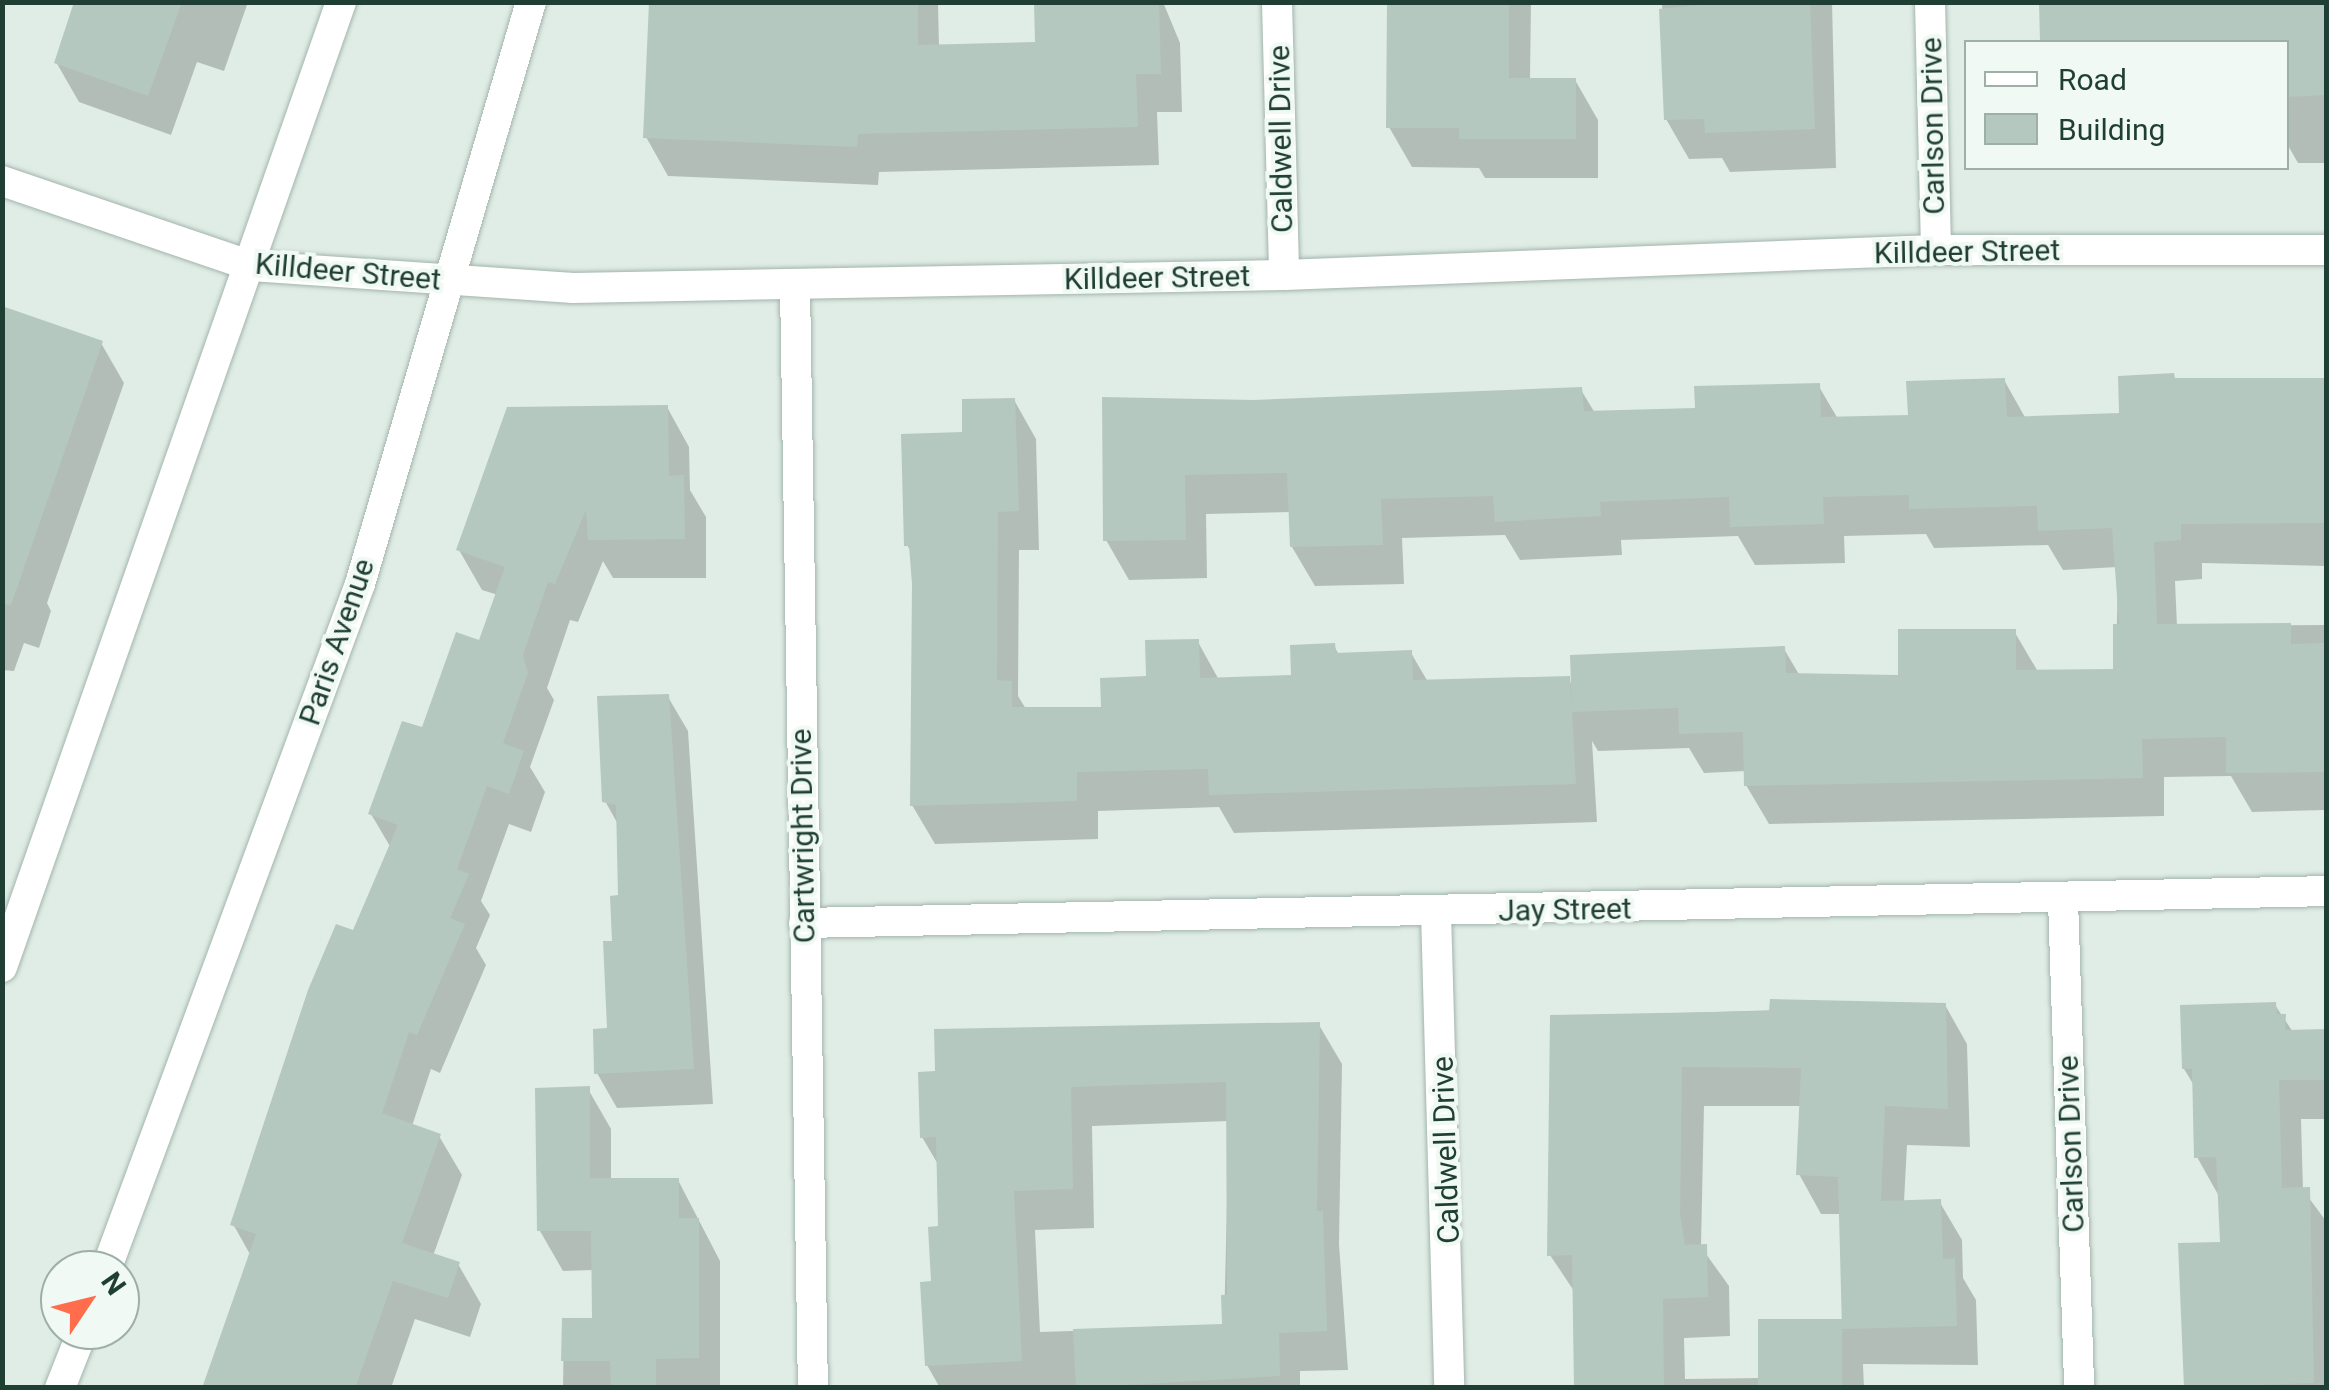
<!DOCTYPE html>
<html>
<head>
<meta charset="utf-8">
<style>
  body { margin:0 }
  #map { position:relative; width:2329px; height:1390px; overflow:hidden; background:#e0ede6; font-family:Roboto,sans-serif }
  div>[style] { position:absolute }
  .shadow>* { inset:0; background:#0003 }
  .building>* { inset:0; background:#b5c8bf; transform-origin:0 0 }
  .roads { filter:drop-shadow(0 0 2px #a2b5ad) drop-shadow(0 0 2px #a2b5ad) }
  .street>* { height:30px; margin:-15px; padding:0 15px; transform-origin:15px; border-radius:15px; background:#fff }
  .secondary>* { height:30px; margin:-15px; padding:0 15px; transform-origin:15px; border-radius:15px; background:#fff }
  span { translate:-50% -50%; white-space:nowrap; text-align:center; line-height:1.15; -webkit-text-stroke:8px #f1f9f4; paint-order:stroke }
  .street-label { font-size:30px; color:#1f3f34 }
  .frame { position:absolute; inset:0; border:5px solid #1f3f34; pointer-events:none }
  .legend { position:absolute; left:1964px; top:40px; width:325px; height:130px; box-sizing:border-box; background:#f1f9f4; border:2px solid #9dafa7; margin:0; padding:12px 18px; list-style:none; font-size:30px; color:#1f3f34 }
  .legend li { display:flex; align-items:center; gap:20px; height:50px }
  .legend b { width:50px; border:2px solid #9dafa7 }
  .north { position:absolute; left:40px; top:1250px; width:100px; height:100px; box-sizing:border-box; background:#f1f9f4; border:2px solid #9dafa7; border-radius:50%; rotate:55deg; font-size:28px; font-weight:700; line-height:40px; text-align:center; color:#1f3f34 }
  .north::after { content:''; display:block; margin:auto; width:35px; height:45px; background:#ff6d4c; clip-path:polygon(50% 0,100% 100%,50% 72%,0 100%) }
</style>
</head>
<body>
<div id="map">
  <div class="shadow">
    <i style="clip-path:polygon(77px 2px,248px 2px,224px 71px,197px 62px,171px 135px,79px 102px,56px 62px)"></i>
    <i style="clip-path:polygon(652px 2px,938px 2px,939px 47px,1038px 45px,1036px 2px,1163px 2px,1180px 43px,1182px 112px,1157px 112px,1159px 165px,879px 172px,878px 185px,668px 176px,646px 137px)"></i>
    <i style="clip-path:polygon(1390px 2px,1531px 2px,1530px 80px,1575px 80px,1598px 120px,1598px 178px,1485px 178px,1479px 168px,1412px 167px,1389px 127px)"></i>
    <i style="clip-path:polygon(1662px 2px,1832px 2px,1836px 168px,1730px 172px,1722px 158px,1689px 159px,1666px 119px)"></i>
    <i style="clip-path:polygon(2042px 2px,2326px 2px,2326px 163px,2298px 163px,2286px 142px,2286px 42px,2043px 42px)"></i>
    <i style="clip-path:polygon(2px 308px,101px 343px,124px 383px,47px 603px,51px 611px,39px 648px,24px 643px,14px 671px,2px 670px)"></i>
    <i style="clip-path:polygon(2120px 378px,2326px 380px,2326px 566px,2202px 563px,2202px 579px,2175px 581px,2177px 626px,2326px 625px,2326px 810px,2252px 812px,2231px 776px,2164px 777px,2164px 816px,1769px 824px,1746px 785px,1746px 771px,1704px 773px,1689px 748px,1598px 751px,1592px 741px,1597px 822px,1234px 833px,1219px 807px,1098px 811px,1098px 839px,935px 844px,912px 805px,913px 555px,907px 545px,965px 435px,1014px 400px,1036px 439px,1039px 550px,1019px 550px,1018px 696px,1026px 709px,1104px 710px,1198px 642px,1219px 680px,1294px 678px,1334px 646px,1339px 655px,1411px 653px,1428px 682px,1568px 678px,1574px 689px,1784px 649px,1800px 676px,1901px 677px,2014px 631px,2037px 670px,2116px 671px,2118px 567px,2063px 570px,2048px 545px,1934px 548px,1926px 534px,1844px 536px,1845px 563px,1755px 565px,1738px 536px,1621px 540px,1622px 555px,1520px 560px,1505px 535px,1402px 538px,1404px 584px,1315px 586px,1292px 547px,1291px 512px,1206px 514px,1207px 578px,1129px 580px,1106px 540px,1254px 402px,1581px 390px,1595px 413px,1697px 410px,1818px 385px,1838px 419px,1910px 417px,2004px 380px,2026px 419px,2122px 416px)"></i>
    <i style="clip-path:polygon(667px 407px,689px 447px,690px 490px,706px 517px,706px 578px,613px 578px,603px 561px,578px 622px,570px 620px,547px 688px,554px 700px,530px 767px,545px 792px,531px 832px,509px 824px,481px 901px,490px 915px,476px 948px,486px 965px,440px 1073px,431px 1069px,412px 1126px,439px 1136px,462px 1175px,433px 1256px,458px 1264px,481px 1304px,470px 1337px,415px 1319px,391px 1388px,204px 1388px,251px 1256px,233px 1224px,391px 848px,371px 814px,480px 644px,498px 595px,482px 590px,459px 550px)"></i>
    <i style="clip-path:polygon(668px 697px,688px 731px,713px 1104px,617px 1108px,597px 1073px,609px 1031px,620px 898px,619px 826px,605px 801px)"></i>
    <i style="clip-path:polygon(evenodd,1945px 1005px,1967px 1044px,1970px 1147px,1907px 1145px,1904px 1202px,1939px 1201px,1962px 1240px,1963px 1278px,1976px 1300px,1978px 1365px,1863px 1364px,1864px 1388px,1577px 1388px,1576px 1294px,1550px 1255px,1552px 1017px,1945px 1005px,1704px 1106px,1802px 1106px,1799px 1174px,1821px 1214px,1842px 1214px,1845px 1327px,1760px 1378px,1685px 1379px,1684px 1338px,1730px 1336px,1729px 1286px,1701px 1247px,1704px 1106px)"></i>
    <i style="clip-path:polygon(2275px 1005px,2293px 1032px,2326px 1031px,2326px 1119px,2301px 1119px,2303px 1190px,2326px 1221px,2326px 1388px,2190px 1388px,2222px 1244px,2220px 1198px,2197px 1157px,2195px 1087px,2184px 1069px)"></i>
    <i style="clip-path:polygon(evenodd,1319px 1025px,1342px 1064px,1339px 1244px,1348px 1370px,1300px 1371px,1300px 1388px,940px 1388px,927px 1365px,941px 1229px,939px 1166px,922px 1137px,921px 1074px,1319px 1025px,1229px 1121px,1224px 1326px,1040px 1332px,1035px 1230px,1094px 1228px,1092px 1126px,1229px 1121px)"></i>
    <i style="clip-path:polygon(588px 1089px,611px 1129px,611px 1180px,678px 1180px,720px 1261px,720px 1388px,563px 1388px,564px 1320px,594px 1320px,594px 1270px,563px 1271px,540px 1231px)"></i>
  </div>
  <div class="building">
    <i style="clip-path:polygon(74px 2px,182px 2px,148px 96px,54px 63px)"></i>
    <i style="clip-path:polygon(649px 2px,918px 2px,918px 45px,1035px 42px,1034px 4px,1159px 2px,1161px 74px,1136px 74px,1138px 127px,858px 134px,857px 147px,643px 138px)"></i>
    <i style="clip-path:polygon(1387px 2px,1509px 2px,1509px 78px,1576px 78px,1576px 139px,1459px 139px,1459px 128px,1386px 128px)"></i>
    <i style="clip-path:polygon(1728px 2px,1810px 2px,1815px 129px,1705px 133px,1704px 119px,1664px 120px,1659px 9px)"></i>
    <i style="clip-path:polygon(2039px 2px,2326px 2px,2326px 95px,2286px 97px,2286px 42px,2040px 42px)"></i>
    <i style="clip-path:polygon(2px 306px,103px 341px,11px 605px,2px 604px)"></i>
    <i style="clip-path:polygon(2174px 373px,2175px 378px,2326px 378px,2326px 523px,2181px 524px,2181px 540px,2154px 542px,2157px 624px,2291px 623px,2291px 644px,2326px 643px,2326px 772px,2226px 773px,2226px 737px,2142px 739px,2143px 778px,1744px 786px,1743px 732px,1679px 734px,1678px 708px,1572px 712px,1570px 655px,1785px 646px,1786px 673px,1898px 675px,1898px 629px,2016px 629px,2016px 670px,2113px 669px,2113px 624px,2119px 624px,2112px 528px,2038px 531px,2037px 506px,1909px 509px,1909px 495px,1823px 497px,1824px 524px,1730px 527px,1729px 497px,1600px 502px,1601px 516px,1495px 522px,1493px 496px,1381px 499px,1383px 545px,1290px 547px,1287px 473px,1185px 475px,1186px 540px,1103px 541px,1102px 397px,1254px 400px,1582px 387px,1584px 411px,1695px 408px,1694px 386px,1820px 383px,1821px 417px,1908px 415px,1906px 381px,2005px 378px,2007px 417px,2119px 413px,2118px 376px)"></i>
    <i style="clip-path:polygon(1015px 398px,1019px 511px,998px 512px,997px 680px,1012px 681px,1012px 707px,1101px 707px,1100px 678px,1146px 676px,1145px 640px,1199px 639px,1200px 678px,1291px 675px,1290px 645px,1335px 643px,1336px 653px,1412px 650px,1413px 680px,1570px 676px,1576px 784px,1209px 795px,1208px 769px,1077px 772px,1077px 801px,910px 806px,912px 584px,909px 546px,904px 546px,901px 434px,962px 432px,962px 399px)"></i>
    <i style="clip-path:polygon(668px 405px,669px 476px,684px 475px,685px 539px,588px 540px,586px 510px,555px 584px,548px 582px,523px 655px,528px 673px,503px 743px,524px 751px,509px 794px,487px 786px,457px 869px,469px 874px,450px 918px,465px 924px,417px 1035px,409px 1032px,382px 1113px,441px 1134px,402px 1243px,460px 1262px,448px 1298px,393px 1281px,355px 1388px,202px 1388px,256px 1234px,230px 1225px,308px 990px,336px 924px,353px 930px,398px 825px,368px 814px,402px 721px,422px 727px,456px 632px,479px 640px,505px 567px,456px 550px,507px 407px)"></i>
    <i style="clip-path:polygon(669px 694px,694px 1069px,594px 1074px,593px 1029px,607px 1028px,603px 941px,612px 941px,610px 896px,618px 895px,616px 805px,602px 802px,597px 696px)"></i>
    <i style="clip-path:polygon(1770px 999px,1946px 1003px,1948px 1109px,1885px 1106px,1881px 1201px,1941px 1199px,1943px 1259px,1955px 1258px,1957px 1326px,1842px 1329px,1838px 1177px,1796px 1175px,1801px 1068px,1682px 1067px,1680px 1214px,1685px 1245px,1707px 1244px,1708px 1297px,1663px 1299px,1664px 1388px,1574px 1388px,1572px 1255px,1547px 1256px,1550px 1015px,1769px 1011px)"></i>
    <i style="clip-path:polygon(2276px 1002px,2277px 1014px,2286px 1014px,2285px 1030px,2326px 1029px,2326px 1080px,2279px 1080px,2282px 1188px,2310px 1187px,2314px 1383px,2184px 1388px,2178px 1243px,2220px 1242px,2216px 1157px,2194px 1158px,2192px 1069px,2182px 1069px,2180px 1005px)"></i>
    <i style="clip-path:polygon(1320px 1022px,1317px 1211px,1323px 1211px,1327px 1331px,1279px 1333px,1280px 1376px,1076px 1388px,1073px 1329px,1222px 1324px,1221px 1295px,1227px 1295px,1226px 1082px,1071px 1087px,1073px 1189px,1014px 1191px,1022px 1361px,925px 1366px,920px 1282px,931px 1281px,928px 1227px,938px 1226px,936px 1137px,920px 1138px,918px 1072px,935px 1071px,934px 1029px)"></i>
    <i style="clip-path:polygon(590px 1086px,590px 1178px,679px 1178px,679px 1218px,699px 1218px,699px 1358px,656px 1359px,656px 1388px,611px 1388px,610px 1361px,561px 1361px,562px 1318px,592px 1318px,591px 1231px,537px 1231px,535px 1088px)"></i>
    <i style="left:1758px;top:1319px;width:84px;height:69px"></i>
  </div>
  <div class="roads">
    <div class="street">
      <i style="left:1277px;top:2px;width:273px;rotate:88.5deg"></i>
      <i style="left:1930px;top:2px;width:248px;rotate:88.6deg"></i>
      <i style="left:2px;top:181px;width:263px;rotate:18.8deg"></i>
      <i style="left:251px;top:266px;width:323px;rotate:3.9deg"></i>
      <i style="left:573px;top:288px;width:711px;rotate:-1.05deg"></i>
      <i style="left:1284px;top:275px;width:652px;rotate:-2.2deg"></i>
      <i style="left:1936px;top:250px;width:390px"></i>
      <i style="left:795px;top:285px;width:1103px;rotate:89.07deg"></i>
      <i style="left:2063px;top:900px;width:488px;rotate:88.1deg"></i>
      <i style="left:1436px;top:912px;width:476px;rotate:88.4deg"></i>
      <i style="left:804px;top:923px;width:1522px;rotate:-1.2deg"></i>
    </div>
    <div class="secondary">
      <i style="left:2px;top:967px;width:1023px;rotate:-70.64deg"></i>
      <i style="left:106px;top:1270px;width:732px;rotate:-69.68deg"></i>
      <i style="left:360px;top:584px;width:607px;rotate:-73.63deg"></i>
      <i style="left:60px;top:1388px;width:62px;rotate:-68.4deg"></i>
    </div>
  </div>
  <div class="street-label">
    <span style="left:1933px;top:126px;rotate:-91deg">Carlson Drive</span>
    <span style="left:1281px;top:139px;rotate:-91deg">Caldwell Drive</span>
    <span style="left:1967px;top:252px;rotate:-1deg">Killdeer Street</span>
    <span style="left:348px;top:272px;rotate:5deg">Killdeer Street</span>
    <span style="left:1157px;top:278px;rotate:-1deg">Killdeer Street</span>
    <span style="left:337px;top:642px;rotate:-71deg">Paris Avenue</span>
    <span style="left:803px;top:836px;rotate:-91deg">Cartwright Drive</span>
    <span style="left:1565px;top:910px;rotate:-1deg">Jay Street</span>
    <span style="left:2071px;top:1144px;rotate:-92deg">Carlson Drive</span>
    <span style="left:1446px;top:1150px;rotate:-92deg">Caldwell Drive</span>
  </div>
  <div class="frame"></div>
  <ul class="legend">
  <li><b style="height:12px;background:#fff"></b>Road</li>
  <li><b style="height:28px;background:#b5c8bf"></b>Building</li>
  </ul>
  <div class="north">N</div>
</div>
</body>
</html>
